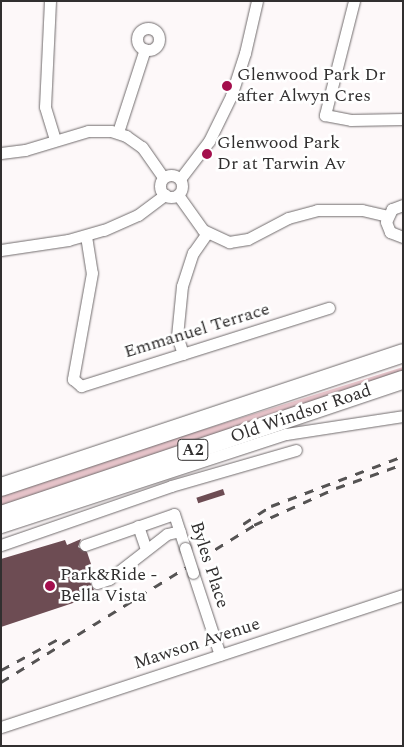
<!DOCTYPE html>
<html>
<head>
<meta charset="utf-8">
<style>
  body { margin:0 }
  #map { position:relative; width:404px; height:747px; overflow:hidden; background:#fdf8f9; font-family:Spectral,serif }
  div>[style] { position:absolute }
  .green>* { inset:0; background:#e7c4ca }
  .building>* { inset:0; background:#6d4c53; transform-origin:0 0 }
  .roads { filter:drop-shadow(0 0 1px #716c6d) drop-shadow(0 0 1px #716c6d) }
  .minor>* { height:11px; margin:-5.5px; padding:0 5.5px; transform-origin:5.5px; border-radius:5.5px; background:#fff }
  .minor>.ring { margin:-5.5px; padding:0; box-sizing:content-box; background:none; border:11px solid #fff; border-radius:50% }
  .highway>* { height:18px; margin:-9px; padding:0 9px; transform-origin:9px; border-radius:9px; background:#fff }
  .rail>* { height:2.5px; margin-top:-1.25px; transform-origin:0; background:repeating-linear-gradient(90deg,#555353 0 9px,transparent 0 18px) }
  .bridges { filter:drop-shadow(0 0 1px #716c6d) drop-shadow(0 0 1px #716c6d) }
  .minor-bridge>* { height:11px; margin:-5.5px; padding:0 5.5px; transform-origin:5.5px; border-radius:5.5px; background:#fff }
  .dots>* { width:14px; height:14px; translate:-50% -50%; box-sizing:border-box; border:2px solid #fff; border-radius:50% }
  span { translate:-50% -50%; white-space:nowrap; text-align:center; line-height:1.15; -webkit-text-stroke:5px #fff; paint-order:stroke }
  .shield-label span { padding:1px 4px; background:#fff; border:1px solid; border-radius:4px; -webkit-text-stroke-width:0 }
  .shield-label { font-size:16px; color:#312f2f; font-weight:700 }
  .poi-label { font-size:18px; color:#312f2f }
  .left { translate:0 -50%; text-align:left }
  .street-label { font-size:18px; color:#312f2f }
  .frame { position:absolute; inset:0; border:2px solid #312f2f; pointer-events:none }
</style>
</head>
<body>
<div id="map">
  <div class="green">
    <i style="clip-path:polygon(403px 367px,403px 375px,1px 507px,1px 493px)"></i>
  </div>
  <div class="building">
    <i style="left:223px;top:489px;width:6px;height:28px;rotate:72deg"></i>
    <i style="clip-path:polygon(81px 539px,78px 547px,87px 552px,95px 576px,90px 582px,94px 590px,82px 592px,85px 599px,1px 627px,1px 559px,65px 540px,67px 545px)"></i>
  </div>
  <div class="roads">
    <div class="minor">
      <i style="left:50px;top:1px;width:106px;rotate:92.7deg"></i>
      <i style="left:45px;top:107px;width:34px;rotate:73deg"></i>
      <i style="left:354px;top:1px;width:118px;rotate:104.3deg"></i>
      <i style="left:325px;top:115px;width:26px;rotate:11deg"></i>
      <i style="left:351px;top:120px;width:52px;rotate:-1.1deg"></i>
      <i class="ring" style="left:137px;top:28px;width:11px;height:11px"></i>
      <i style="left:118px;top:132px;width:87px;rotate:-72deg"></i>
      <i style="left:1px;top:153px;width:24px;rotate:-7deg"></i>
      <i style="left:25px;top:150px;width:66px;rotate:-16.8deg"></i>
      <i style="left:88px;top:131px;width:23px"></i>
      <i style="left:111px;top:131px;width:16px;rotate:18deg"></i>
      <i style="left:126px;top:136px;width:19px;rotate:35deg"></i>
      <i style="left:142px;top:147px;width:37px;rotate:55deg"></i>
      <i class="ring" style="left:160px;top:175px;width:11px;height:11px"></i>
      <i style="left:180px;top:179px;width:48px;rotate:-52.7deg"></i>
      <i style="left:209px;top:141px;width:50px;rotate:-63.9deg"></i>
      <i style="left:231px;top:96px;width:45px;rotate:-72deg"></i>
      <i style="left:245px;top:53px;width:53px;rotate:-77deg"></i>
      <i style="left:178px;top:195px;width:43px;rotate:54.5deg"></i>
      <i style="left:203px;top:230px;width:29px;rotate:25deg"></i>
      <i style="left:229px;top:242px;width:19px;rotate:-9deg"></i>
      <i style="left:248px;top:239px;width:45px;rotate:-27.7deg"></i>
      <i style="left:288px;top:218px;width:30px;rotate:-15deg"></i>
      <i style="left:317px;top:210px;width:45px"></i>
      <i style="left:362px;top:210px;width:26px;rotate:13deg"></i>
      <i style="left:403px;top:205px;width:12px;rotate:160deg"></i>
      <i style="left:392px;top:209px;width:14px;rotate:115deg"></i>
      <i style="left:386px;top:222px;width:11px;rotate:68deg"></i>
      <i style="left:390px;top:232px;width:14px;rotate:21deg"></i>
      <i style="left:86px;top:236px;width:37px;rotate:81deg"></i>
      <i style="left:92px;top:273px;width:108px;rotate:100.2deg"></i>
      <i style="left:73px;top:379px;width:11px;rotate:41deg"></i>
      <i style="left:81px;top:386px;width:260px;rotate:-17.5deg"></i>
      <i style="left:1px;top:250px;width:68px;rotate:-8.5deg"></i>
      <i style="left:68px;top:240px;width:37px;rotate:-16deg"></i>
      <i style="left:104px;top:230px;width:37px;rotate:-24deg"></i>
      <i style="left:138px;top:215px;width:34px;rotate:-37deg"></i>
      <i style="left:183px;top:354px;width:19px;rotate:-108deg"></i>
      <i style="left:177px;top:336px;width:50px;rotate:-84.3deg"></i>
      <i style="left:182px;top:286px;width:35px;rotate:-72deg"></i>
      <i style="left:193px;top:253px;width:24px;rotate:-55deg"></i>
      <i style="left:138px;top:526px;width:24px;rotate:71deg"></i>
      <i style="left:1px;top:527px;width:300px;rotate:-18.1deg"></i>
      <i style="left:286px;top:434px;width:118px;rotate:-8.7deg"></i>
      <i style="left:1px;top:545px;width:180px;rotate:-19.1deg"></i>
      <i style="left:171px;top:486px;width:130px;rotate:-16.1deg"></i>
      <i style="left:85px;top:545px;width:94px;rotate:-19.2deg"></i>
      <i style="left:174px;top:514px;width:36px;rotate:72deg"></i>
      <i style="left:193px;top:573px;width:86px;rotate:71.8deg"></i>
      <i style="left:97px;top:583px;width:13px;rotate:-18deg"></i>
      <i style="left:109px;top:579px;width:73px;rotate:-37.8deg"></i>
      <i style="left:167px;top:534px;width:13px;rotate:-13deg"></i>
      <i style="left:1px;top:727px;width:423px;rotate:-18.2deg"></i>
    </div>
    <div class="highway">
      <i style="left:1px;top:487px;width:424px;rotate:-18.4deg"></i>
      <i style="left:1px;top:515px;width:424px;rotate:-18.6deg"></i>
    </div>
  </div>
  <div class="rail">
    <i style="left:243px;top:524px;width:33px;rotate:-33deg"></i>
    <i style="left:271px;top:506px;width:141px;rotate:-20.7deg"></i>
    <i style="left:1px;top:670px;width:67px;rotate:-28.5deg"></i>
    <i style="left:1px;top:682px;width:298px;rotate:-31.8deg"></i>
    <i style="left:254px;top:525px;width:90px;rotate:-24.3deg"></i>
    <i style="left:336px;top:488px;width:71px;rotate:-19.7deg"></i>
  </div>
  <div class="bridges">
    <div class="minor-bridge">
      <i style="left:185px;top:548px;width:26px;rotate:72deg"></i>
    </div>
  </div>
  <div class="dots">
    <i style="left:227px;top:86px;background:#a40f4d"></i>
    <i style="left:207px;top:154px;background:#a40f4d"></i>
    <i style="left:50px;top:586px;background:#a40f4d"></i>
  </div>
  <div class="shield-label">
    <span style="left:193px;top:450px">A2</span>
  </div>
  <div class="poi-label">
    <span class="left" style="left:237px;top:86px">Glenwood Park Dr<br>after Alwyn Cres</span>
    <span class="left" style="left:217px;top:154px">Glenwood Park<br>Dr at Tarwin Av</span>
    <span class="left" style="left:60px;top:586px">Park&amp;Ride -<br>Bella Vista</span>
  </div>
  <div class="street-label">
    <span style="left:197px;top:331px;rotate:-17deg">Emmanuel Terrace</span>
    <span style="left:301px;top:414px;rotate:-19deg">Old Windsor Road</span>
    <span style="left:209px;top:565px;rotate:72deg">Byles Place</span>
    <span style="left:197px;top:644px;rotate:-18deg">Mawson Avenue</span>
  </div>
  <div class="frame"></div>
</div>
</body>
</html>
